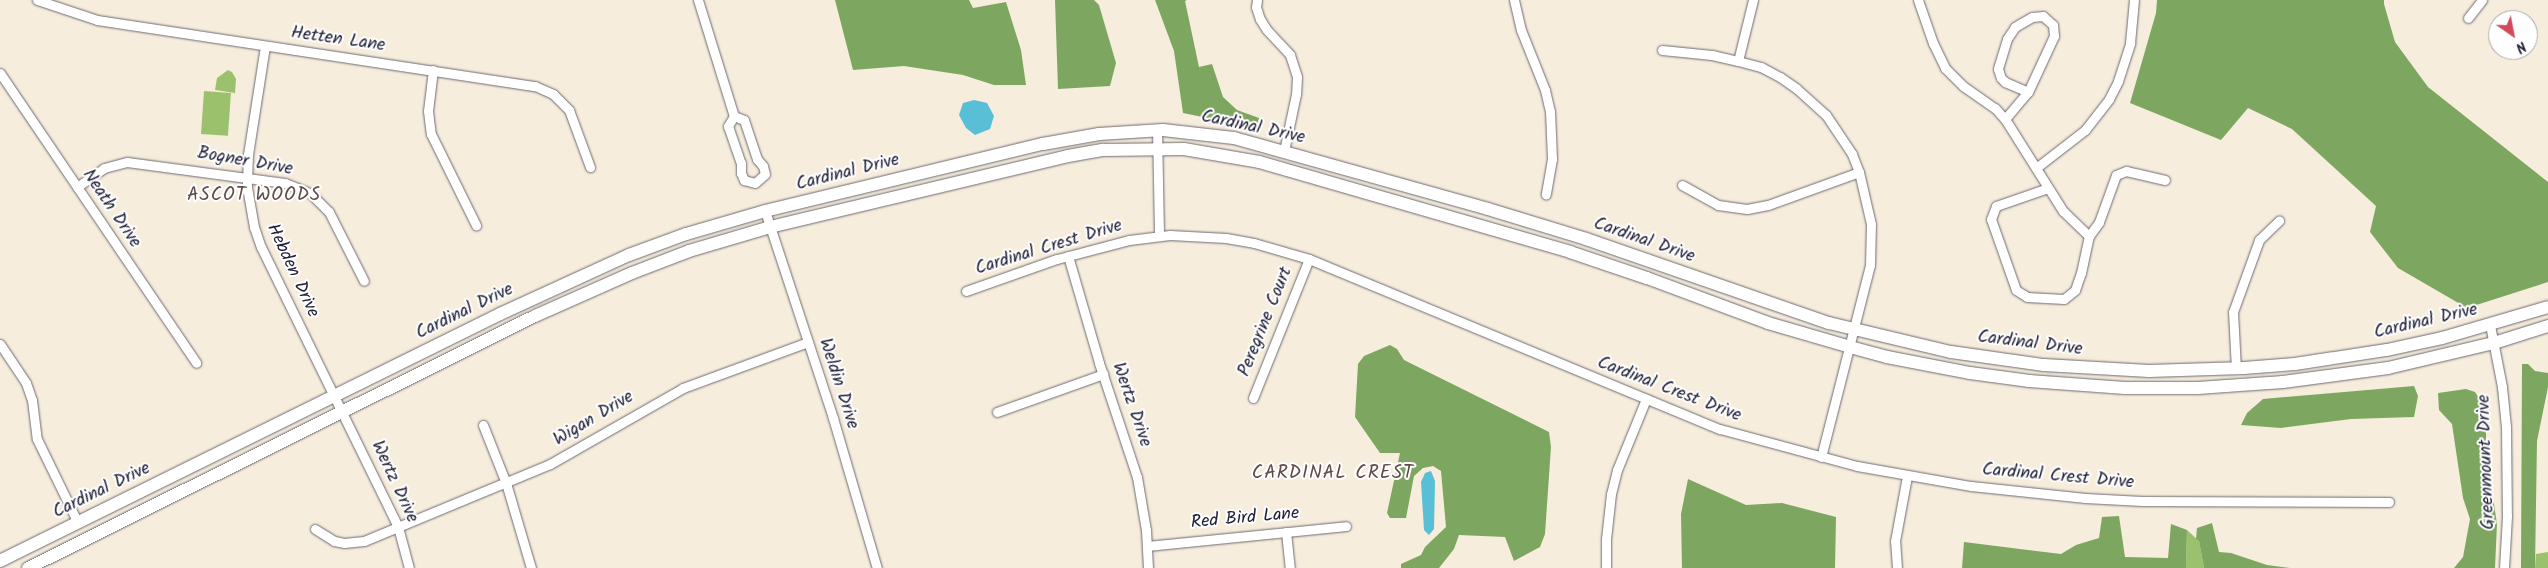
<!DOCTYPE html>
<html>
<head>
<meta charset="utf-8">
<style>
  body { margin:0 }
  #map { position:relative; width:2548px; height:568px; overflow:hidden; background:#f6eddc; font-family:Kalam,sans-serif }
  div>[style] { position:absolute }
  .green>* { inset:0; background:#9cc16c; transform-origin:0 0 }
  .forest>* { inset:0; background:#7da760 }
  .water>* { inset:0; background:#59bfd6 }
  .roads { filter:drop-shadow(0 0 1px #6c6973) drop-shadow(0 0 1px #6c6973) }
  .street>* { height:9px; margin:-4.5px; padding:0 4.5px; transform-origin:4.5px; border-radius:4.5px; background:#fff }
  .secondary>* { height:12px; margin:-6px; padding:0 6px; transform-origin:6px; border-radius:6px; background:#fff }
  span { translate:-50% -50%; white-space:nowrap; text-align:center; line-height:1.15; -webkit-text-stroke:4px #fff; paint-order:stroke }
  .street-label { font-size:18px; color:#22223b }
  .neighbourhood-label { font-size:19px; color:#604b4b; letter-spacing:1px }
  .north { position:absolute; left:2488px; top:10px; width:50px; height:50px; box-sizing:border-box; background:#fff; border:1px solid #a7a7b1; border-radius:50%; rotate:147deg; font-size:14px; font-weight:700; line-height:20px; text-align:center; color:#22223b }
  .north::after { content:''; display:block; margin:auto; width:18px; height:22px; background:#d1495b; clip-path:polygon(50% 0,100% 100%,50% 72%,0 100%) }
</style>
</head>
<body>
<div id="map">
  <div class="green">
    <i style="clip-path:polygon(228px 70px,232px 72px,236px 79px,235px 93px,215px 90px,217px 78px)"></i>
    <i style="left:204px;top:91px;width:27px;height:43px;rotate:4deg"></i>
    <i style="clip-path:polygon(2187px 530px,2199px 541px,2204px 568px,2186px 568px)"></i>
    <i style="clip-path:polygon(2548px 552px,2548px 568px,2535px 568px,2536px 554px)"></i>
  </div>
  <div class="forest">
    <i style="clip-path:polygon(835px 0,969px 0,973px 8px,1006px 2px,1021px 50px,1026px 85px,994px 85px,963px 75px,904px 66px,853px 70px)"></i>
    <i style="clip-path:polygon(1055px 0,1094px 0,1099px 5px,1116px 63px,1110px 86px,1058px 89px)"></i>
    <i style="clip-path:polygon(1155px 0,1187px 0,1185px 1px,1199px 67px,1212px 64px,1223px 97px,1237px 110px,1259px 118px,1256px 128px,1183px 113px,1174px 51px)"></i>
    <i style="clip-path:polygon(2157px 0,2384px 0,2384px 4px,2395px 42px,2428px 87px,2548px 182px,2548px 282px,2467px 308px,2398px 268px,2370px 232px,2376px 206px,2292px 129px,2248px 108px,2221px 140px,2130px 103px,2156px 13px)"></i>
    <i style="clip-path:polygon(1390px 345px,1397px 349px,1404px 360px,1549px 432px,1551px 447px,1545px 534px,1540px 547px,1514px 561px,1505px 537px,1459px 535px,1454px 549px,1439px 568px,1401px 568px,1401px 564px,1421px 555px,1425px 547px,1446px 527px,1441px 471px,1433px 466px,1423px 468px,1414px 476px,1406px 518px,1390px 518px,1387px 513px,1400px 453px,1380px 453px,1355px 417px,1358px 364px,1364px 356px)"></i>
    <i style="clip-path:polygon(2522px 364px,2528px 364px,2535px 371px,2548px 373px,2548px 387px,2537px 441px,2535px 568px,2521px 568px)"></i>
    <i style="clip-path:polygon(2414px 386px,2418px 396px,2414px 417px,2351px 419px,2281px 428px,2241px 425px,2247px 413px,2263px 399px)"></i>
    <i style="clip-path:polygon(2466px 389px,2475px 392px,2482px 403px,2486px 419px,2486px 451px,2497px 524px,2495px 568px,2454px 568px,2463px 557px,2470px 519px,2463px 498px,2452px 424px,2439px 410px,2438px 393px)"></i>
    <i style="clip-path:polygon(1688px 479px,1746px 505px,1782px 503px,1836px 517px,1835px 568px,1682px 568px,1681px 514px)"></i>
    <i style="clip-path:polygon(2119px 516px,2125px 557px,2168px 558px,2171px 524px,2187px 530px,2186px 568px,1962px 568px,1964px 542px,2061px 554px,2076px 545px,2099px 538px,2102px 517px)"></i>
    <i style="clip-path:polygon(2212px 523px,2219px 552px,2231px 553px,2267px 565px,2290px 568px,2204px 568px,2199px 541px,2196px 539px,2197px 528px)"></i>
  </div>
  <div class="water">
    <i style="clip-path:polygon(974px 100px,987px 103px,994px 116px,990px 129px,975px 135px,966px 128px,959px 115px,963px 103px)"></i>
    <i style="clip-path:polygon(1431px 471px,1435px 481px,1434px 529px,1429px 535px,1424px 530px,1421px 482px,1425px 473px)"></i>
  </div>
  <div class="roads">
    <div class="street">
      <i style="left:37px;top:0;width:63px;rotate:18.4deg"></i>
      <i style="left:97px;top:20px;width:443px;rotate:8.6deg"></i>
      <i style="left:535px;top:86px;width:20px;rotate:24deg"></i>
      <i style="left:553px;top:94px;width:23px;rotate:45deg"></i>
      <i style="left:569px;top:110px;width:61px;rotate:69.8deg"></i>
      <i style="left:698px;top:0;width:121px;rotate:72.8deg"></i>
      <i style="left:734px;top:116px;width:12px;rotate:121deg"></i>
      <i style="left:728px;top:126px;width:39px;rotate:71deg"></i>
      <i style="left:741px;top:163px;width:10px;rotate:90deg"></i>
      <i style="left:741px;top:173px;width:8px;rotate:67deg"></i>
      <i style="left:744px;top:180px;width:11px;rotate:15deg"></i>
      <i style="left:755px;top:183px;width:13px;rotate:-42deg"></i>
      <i style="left:765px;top:174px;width:8px;rotate:-104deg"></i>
      <i style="left:763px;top:166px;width:9px;rotate:-131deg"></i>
      <i style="left:757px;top:159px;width:41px;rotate:-108.4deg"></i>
      <i style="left:744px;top:120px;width:11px;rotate:-158deg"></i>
      <i style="left:1257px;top:0;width:7px;rotate:98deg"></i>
      <i style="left:1256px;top:7px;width:13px;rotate:72deg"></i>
      <i style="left:1260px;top:19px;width:13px;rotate:58deg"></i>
      <i style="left:1267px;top:30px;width:34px;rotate:47deg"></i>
      <i style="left:1290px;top:55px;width:23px;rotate:72deg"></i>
      <i style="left:1297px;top:77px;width:17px;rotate:93deg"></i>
      <i style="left:1296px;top:94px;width:58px;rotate:101.9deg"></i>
      <i style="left:1514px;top:0;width:31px;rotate:77deg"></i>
      <i style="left:1521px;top:30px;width:65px;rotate:68.2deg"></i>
      <i style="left:1545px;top:90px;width:22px;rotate:77deg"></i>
      <i style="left:1550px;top:111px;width:48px;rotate:87.6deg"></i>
      <i style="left:1552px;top:159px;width:36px;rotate:100deg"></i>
      <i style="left:1918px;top:0;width:46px;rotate:70.8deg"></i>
      <i style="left:1933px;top:43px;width:28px;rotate:64deg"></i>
      <i style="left:1945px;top:68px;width:25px;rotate:45deg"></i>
      <i style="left:1963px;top:86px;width:39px;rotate:35deg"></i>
      <i style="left:1995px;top:108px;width:15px;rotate:48deg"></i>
      <i style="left:2005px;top:119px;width:109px;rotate:57.8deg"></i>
      <i style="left:2063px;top:211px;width:36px;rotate:44deg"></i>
      <i style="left:2468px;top:18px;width:23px;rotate:-52deg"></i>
      <i style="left:265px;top:46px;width:109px;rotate:98.9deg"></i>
      <i style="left:248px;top:154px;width:33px;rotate:92deg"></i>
      <i style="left:247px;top:187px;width:41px;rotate:80.1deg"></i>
      <i style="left:254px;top:227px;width:21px;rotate:71deg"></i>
      <i style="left:261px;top:247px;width:312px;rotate:63.9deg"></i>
      <i style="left:398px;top:527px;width:42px;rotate:75deg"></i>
      <i style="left:1662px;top:50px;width:50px;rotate:5.7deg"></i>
      <i style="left:1712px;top:55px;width:27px;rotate:13deg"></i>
      <i style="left:1738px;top:61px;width:24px;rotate:15deg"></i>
      <i style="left:1761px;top:67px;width:21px;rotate:28deg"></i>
      <i style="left:1780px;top:77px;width:21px;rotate:35deg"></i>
      <i style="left:1797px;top:89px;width:39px;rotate:42deg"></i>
      <i style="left:1826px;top:115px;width:47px;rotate:56.3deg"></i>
      <i style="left:1852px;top:154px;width:19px;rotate:69deg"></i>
      <i style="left:1859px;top:172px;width:53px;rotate:77deg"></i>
      <i style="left:1871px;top:224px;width:41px;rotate:91.4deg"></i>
      <i style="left:1870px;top:265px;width:198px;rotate:104.3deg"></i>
      <i style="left:1738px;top:61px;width:63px;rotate:-76.2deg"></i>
      <i style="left:433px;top:70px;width:41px;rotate:97deg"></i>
      <i style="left:428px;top:111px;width:23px;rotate:83deg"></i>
      <i style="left:431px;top:134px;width:102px;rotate:63.7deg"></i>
      <i style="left:0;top:73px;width:350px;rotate:55.9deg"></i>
      <i style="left:2005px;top:119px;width:35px;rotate:-50deg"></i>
      <i style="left:2028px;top:92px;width:62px;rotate:-65.1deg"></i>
      <i style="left:2054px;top:36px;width:11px;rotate:-95deg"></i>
      <i style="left:2053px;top:25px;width:13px;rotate:-138deg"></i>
      <i style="left:2043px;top:16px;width:11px;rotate:175deg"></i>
      <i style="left:2032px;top:17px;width:20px;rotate:150deg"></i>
      <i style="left:2015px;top:27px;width:14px;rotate:124deg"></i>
      <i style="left:2007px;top:39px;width:31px;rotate:107deg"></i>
      <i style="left:1998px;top:69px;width:9px;rotate:72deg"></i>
      <i style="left:2001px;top:78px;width:6px;rotate:45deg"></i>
      <i style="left:2005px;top:82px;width:25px;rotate:23deg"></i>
      <i style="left:1157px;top:129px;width:107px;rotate:88.9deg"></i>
      <i style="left:2036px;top:168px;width:62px;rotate:-37.8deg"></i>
      <i style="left:2085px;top:130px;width:39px;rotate:-52deg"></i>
      <i style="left:2109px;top:99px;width:20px;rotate:-63deg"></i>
      <i style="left:2118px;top:81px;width:40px;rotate:-72deg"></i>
      <i style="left:2130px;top:43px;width:43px;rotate:-84.7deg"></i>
      <i style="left:1682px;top:185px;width:41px;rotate:29.1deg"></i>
      <i style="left:1718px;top:205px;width:29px;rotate:8deg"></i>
      <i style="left:1747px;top:209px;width:21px;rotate:-11deg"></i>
      <i style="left:1768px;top:205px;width:97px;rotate:-19.9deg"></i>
      <i style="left:77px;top:187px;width:33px;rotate:-35deg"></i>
      <i style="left:104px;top:168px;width:24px;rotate:-15deg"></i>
      <i style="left:127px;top:162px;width:159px;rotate:7.6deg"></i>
      <i style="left:285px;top:183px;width:27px;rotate:22deg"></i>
      <i style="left:310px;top:193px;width:27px;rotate:45deg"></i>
      <i style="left:329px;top:212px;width:77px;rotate:63.1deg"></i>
      <i style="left:2048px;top:188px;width:55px;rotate:160.9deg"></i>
      <i style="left:1996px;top:206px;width:14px;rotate:111deg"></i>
      <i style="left:1991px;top:219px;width:75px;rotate:70.6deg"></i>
      <i style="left:2016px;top:290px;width:13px;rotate:32deg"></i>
      <i style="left:2027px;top:297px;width:37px;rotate:3deg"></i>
      <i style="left:2064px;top:299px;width:14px;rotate:-39deg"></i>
      <i style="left:2075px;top:290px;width:18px;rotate:-71deg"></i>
      <i style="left:2081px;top:273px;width:38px;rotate:-78deg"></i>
      <i style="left:2089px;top:236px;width:17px;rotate:-54deg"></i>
      <i style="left:2099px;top:222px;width:50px;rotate:-70.1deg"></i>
      <i style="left:2116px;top:175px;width:11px;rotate:-22deg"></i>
      <i style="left:2126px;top:171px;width:40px;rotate:13deg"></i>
      <i style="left:765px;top:211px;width:218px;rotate:71.8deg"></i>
      <i style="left:833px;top:418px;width:156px;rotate:73.7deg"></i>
      <i style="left:1068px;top:256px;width:111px;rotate:73.8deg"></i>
      <i style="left:1099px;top:363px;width:120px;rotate:71.6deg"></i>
      <i style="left:1137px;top:477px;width:54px;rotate:80.4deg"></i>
      <i style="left:1146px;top:530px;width:38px;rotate:87deg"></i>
      <i style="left:966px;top:291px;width:96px;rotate:-19.4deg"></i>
      <i style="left:1057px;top:259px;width:74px;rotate:-14.8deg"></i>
      <i style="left:1129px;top:240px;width:41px;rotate:-7deg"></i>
      <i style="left:1170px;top:235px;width:56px;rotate:3.1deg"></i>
      <i style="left:1226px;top:238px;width:28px;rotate:10deg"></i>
      <i style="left:1254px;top:243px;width:57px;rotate:16.2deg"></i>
      <i style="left:1309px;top:259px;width:445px;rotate:22.5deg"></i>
      <i style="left:1720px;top:429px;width:142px;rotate:15.1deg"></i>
      <i style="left:1857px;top:466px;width:116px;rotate:10deg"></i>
      <i style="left:1971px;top:486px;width:115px;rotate:6deg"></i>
      <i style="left:2085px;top:498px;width:57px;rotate:3deg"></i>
      <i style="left:2142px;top:501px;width:247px;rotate:0.2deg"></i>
      <i style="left:2490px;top:325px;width:63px;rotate:79deg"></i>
      <i style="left:2502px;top:387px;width:40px;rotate:84.3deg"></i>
      <i style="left:2506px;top:427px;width:89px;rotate:89.4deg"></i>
      <i style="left:2507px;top:516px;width:52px;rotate:93.3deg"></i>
      <i style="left:0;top:344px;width:47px;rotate:56.3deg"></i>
      <i style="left:26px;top:383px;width:18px;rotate:71deg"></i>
      <i style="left:32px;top:400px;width:39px;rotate:83deg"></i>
      <i style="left:37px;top:439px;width:93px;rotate:64deg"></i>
      <i style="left:2236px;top:369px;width:57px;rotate:-93deg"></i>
      <i style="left:2233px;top:312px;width:77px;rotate:-70.1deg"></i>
      <i style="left:2259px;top:240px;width:28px;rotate:-44deg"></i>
      <i style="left:1253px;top:398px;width:150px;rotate:-68.1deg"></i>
      <i style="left:997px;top:412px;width:113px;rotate:-19.7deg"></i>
      <i style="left:483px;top:425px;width:62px;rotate:68.4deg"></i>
      <i style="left:506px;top:483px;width:89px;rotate:73.6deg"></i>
      <i style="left:315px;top:529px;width:22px;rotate:32deg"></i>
      <i style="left:334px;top:541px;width:10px;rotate:11deg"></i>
      <i style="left:344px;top:543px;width:20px;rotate:-6deg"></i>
      <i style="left:364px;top:541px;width:201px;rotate:-22.5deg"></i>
      <i style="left:550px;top:464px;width:153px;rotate:-29.7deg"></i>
      <i style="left:683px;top:388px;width:133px;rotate:-20.2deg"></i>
      <i style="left:1286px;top:532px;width:36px;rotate:84deg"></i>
      <i style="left:1147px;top:546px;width:200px;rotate:-5.7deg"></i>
      <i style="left:1606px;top:568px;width:29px;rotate:-90deg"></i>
      <i style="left:1606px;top:539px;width:45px;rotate:-83.7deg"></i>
      <i style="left:1611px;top:494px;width:25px;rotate:-76deg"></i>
      <i style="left:1617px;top:470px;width:77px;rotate:-67.8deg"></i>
      <i style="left:1897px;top:568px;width:27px;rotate:-94deg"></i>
      <i style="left:1895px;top:541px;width:66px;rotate:-79.5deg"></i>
    </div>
    <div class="secondary">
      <i style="left:0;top:561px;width:558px;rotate:-26.29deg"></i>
      <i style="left:500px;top:314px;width:142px;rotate:-24.6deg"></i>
      <i style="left:629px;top:255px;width:61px;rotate:-20.2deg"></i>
      <i style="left:686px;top:234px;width:82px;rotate:-16.2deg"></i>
      <i style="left:765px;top:211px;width:286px;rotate:-13.6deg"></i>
      <i style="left:1043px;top:144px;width:57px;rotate:-10.1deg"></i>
      <i style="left:1099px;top:134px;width:64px;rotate:-3.6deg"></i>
      <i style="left:1163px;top:130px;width:71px;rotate:6.4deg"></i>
      <i style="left:1234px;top:138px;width:264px;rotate:15.6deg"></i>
      <i style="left:1488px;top:209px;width:102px;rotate:17deg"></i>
      <i style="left:1586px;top:239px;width:257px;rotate:19.1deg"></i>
      <i style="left:1829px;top:323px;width:125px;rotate:13.4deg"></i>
      <i style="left:1951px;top:352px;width:94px;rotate:8deg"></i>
      <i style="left:2044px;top:365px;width:105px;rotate:3.3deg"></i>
      <i style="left:2149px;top:371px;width:95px;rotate:-1.8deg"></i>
      <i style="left:2244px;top:368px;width:51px;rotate:-4.5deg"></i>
      <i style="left:2295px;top:364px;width:93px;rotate:-8.7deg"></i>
      <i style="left:2387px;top:350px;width:56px;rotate:-12.3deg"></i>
      <i style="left:2442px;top:338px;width:110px;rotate:-16.3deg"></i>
      <i style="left:28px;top:568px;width:566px;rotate:-26.43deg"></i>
      <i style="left:535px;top:316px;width:106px;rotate:-23.9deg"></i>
      <i style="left:632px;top:273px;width:61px;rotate:-21.1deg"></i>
      <i style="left:689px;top:251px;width:84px;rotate:-16.5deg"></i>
      <i style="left:770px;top:227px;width:306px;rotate:-13.4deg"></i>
      <i style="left:1068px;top:156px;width:36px;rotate:-10deg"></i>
      <i style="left:1103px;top:150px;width:81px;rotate:-0.7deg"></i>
      <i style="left:1184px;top:149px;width:76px;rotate:9.8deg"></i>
      <i style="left:1259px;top:162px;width:324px;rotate:16.1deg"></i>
      <i style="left:1570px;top:252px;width:81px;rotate:18.7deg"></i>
      <i style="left:1647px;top:278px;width:129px;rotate:20.4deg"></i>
      <i style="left:1768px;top:323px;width:85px;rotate:16.3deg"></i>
      <i style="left:1850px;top:347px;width:38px;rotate:15deg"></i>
      <i style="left:1887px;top:357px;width:85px;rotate:10.9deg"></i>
      <i style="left:1970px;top:373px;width:60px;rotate:7.7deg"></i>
      <i style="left:2029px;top:381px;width:96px;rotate:4.2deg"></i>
      <i style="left:2125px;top:388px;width:73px"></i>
      <i style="left:2198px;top:388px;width:85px;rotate:-4deg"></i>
      <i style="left:2283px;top:382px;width:106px;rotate:-7.6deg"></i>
      <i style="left:2388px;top:368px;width:109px;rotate:-13.3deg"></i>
      <i style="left:2494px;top:343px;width:57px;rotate:-17.5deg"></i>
    </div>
  </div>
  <div class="street-label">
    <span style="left:338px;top:40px;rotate:8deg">Hetten Lane</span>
    <span style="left:1253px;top:128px;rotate:12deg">Cardinal Drive</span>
    <span style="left:245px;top:162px;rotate:10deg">Bogner Drive</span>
    <span style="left:848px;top:173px;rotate:-14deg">Cardinal Drive</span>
    <span style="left:111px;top:209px;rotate:56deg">Neath Drive</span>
    <span style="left:1644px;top:241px;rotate:19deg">Cardinal Drive</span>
    <span style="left:1049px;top:248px;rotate:-17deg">Cardinal Crest Drive</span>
    <span style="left:292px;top:271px;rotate:65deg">Hebden Drive</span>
    <span style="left:465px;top:312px;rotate:-26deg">Cardinal Drive</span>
    <span style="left:1266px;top:322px;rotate:-68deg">Peregrine Court</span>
    <span style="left:2426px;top:322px;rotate:-13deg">Cardinal Drive</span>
    <span style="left:2030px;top:344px;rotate:7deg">Cardinal Drive</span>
    <span style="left:838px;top:384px;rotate:72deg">Weldin Drive</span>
    <span style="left:1669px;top:390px;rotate:21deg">Cardinal Crest Drive</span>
    <span style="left:1131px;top:405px;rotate:71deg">Wertz Drive</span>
    <span style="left:594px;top:419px;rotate:-31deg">Wigan Drive</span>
    <span style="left:2487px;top:462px;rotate:-92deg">Greenmount Drive</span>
    <span style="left:2058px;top:477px;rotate:5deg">Cardinal Crest Drive</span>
    <span style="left:394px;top:482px;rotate:65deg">Wertz Drive</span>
    <span style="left:102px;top:491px;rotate:-26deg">Cardinal Drive</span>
    <span style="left:1245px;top:519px;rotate:-5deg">Red Bird Lane</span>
  </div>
  <div class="neighbourhood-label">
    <span style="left:254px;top:196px">ASCOT WOODS</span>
    <span style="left:1333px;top:474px">CARDINAL CREST</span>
  </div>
  <div class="north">N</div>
</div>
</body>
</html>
